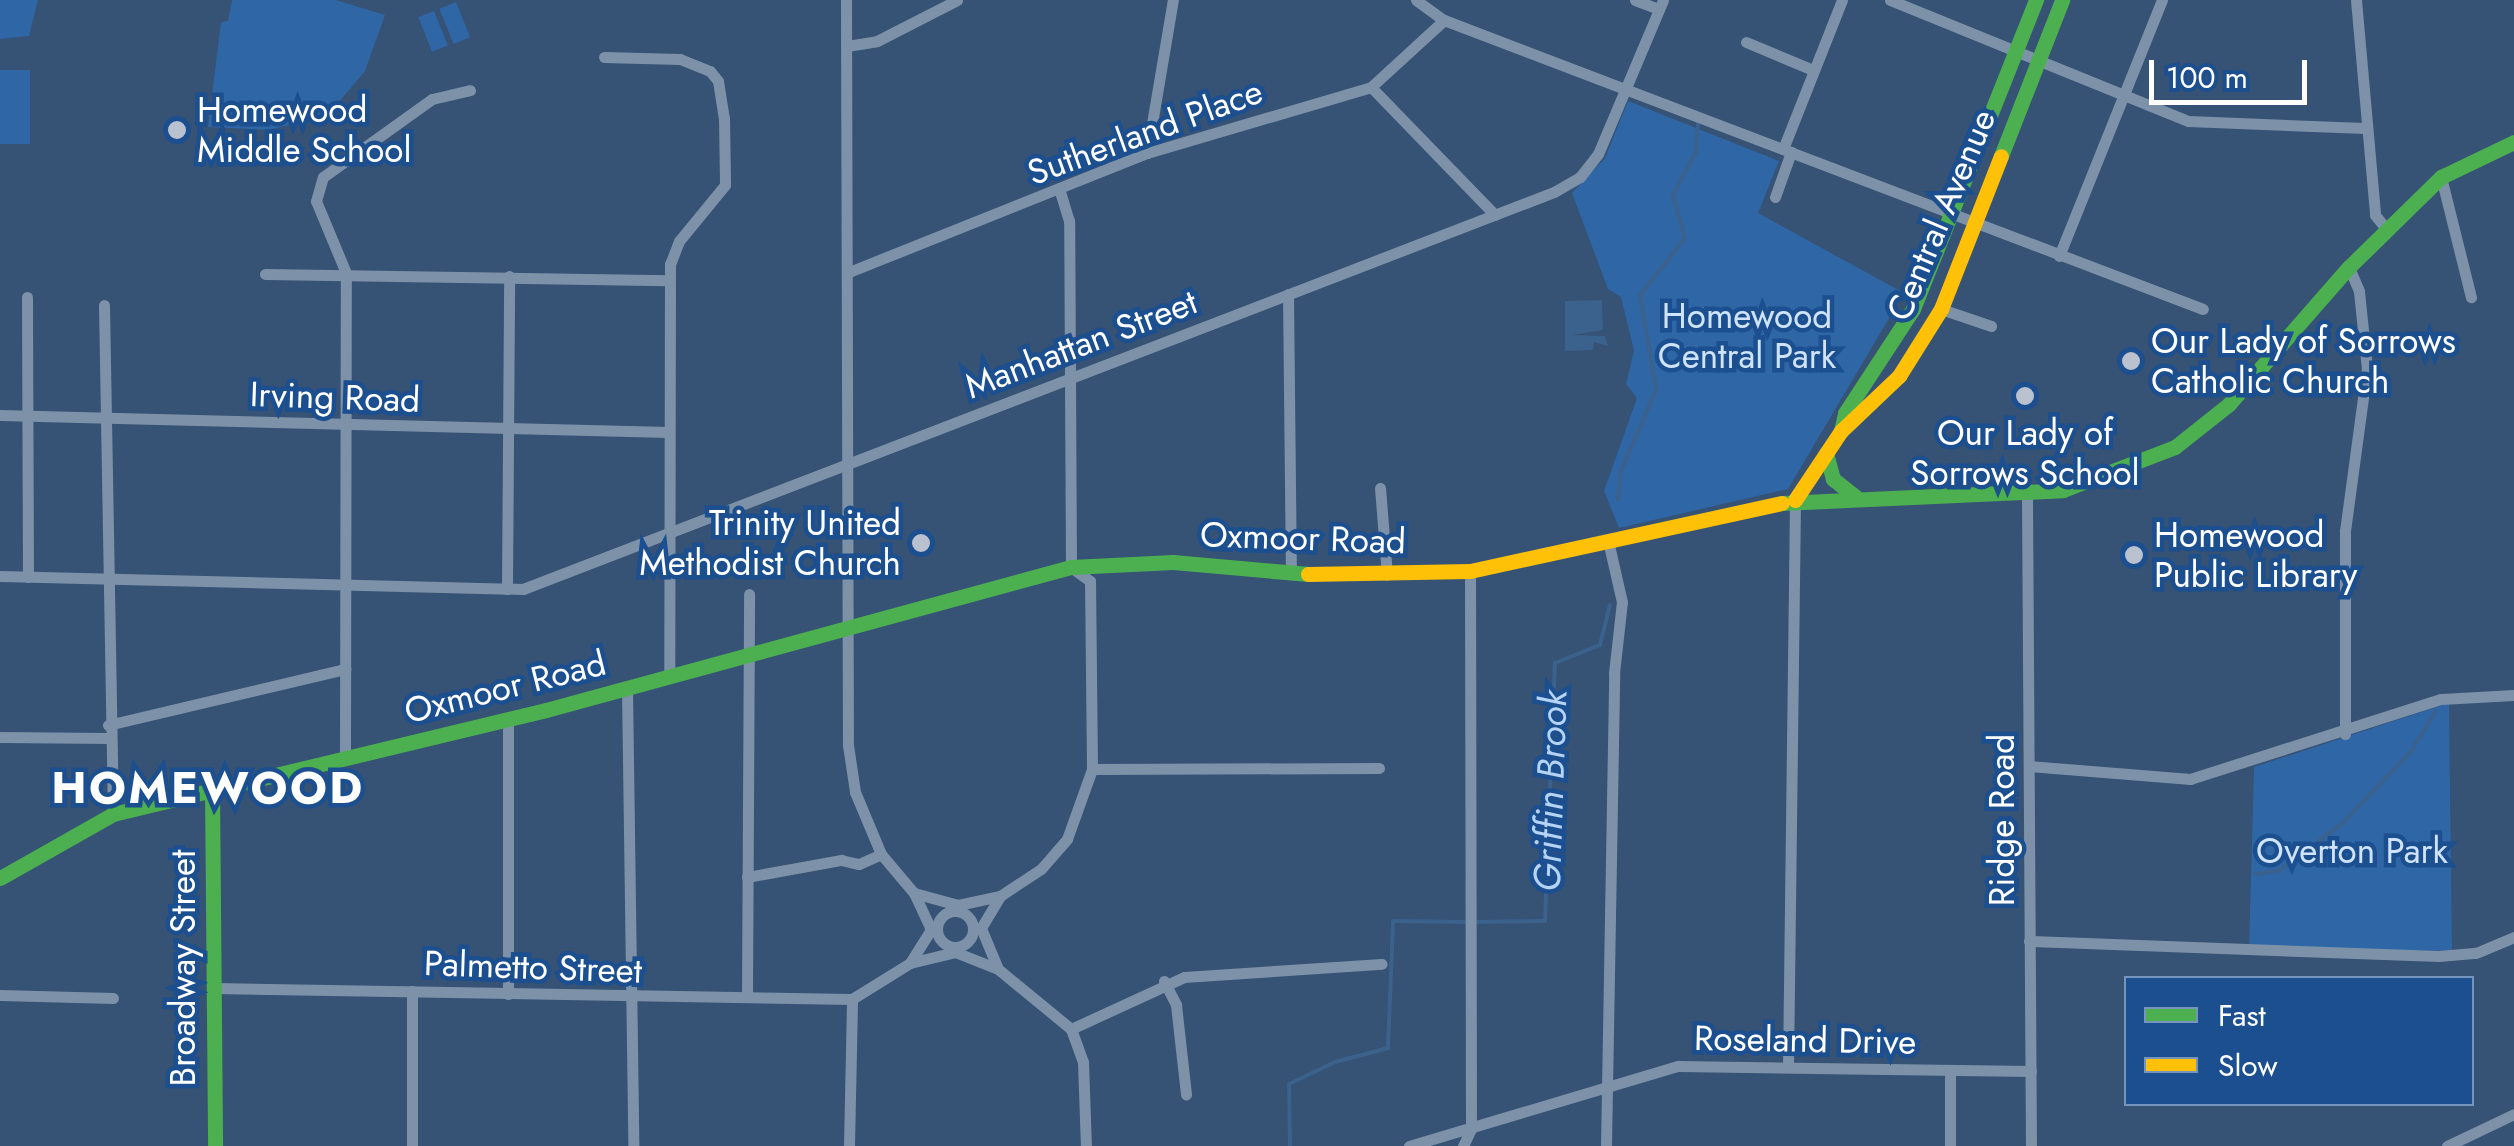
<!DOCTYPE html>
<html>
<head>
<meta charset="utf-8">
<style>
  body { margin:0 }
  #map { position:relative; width:2514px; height:1146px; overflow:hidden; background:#365274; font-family:Jost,sans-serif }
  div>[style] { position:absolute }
  .green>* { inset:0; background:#2f66a5; transform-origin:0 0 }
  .water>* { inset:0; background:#3b618d }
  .stream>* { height:4px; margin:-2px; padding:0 2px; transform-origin:2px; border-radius:2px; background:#3b618d }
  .street>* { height:11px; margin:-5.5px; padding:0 5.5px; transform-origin:5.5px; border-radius:5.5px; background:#7d92a8 }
  .street>.ring { margin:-5.5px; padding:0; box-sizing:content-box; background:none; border:11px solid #7d92a8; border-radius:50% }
  .fast>* { height:15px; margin:-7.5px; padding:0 7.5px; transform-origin:7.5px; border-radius:7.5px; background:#4caf50 }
  .slow>* { height:15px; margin:-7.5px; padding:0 7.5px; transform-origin:7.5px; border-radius:7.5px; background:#ffc107 }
  .dots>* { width:28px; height:28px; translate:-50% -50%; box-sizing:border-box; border:5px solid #1b4f8f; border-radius:50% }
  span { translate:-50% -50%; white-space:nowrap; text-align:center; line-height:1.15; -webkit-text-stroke:9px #1b4f8f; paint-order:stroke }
  .poi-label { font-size:35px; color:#fff }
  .left { translate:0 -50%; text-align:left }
  .right { translate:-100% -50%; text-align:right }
  .street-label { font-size:35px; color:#fff }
  .park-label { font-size:35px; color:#cfe3fa }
  .water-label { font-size:38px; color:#b5d3f5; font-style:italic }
  .district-label { font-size:45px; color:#fff; font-weight:700; letter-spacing:2.5px }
  .legend { position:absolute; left:2124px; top:976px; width:350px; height:130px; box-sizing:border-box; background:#1b4f8f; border:2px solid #7695bc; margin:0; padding:12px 18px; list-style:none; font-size:30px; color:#fff }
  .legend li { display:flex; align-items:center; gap:20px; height:50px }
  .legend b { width:50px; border:2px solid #7695bc }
  .scale { position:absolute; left:2149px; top:60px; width:158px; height:45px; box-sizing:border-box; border:5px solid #fff; border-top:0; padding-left:12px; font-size:30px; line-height:35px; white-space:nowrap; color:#fff; -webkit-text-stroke:8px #1b4f8f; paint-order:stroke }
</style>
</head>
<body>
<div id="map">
  <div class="green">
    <i style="clip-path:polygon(0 0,38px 0,29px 36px,0 39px)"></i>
    <i style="clip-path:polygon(232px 0,336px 0,385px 15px,365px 71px,328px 115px,269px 130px,208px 127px,221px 22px,228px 21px)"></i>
    <i style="left:456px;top:2px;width:38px;height:18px;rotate:68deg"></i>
    <i style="left:434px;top:11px;width:37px;height:17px;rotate:68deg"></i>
    <i style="left:0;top:70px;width:30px;height:74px"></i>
    <i style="clip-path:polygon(1628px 101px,1779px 161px,1758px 213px,1904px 293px,1788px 489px,1619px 528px,1604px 491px,1637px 398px,1626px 384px,1634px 351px,1621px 297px,1608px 289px,1572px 193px,1605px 158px)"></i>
    <i style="clip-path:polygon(2449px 703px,2452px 951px,2249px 948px,2254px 767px)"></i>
  </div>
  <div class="water">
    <i style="clip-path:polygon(1602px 300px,1603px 330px,1573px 335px,1605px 336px,1608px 346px,1594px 342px,1593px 350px,1565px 351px,1565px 301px)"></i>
  </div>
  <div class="stream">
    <i style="left:1618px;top:500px;width:29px;rotate:-84deg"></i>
    <i style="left:1621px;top:471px;width:88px;rotate:-66.6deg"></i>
    <i style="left:1656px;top:390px;width:96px;rotate:-99.6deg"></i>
    <i style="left:1640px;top:295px;width:73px;rotate:-51.7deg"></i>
    <i style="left:1685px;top:238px;width:45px;rotate:-105.6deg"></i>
    <i style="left:1673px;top:195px;width:49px;rotate:-61.9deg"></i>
    <i style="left:1696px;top:152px;width:29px;rotate:-86deg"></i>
    <i style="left:2256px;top:874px;width:24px;rotate:-9deg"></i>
    <i style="left:2280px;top:870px;width:79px;rotate:-36.7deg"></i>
    <i style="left:2343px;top:823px;width:99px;rotate:-46.6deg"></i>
    <i style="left:2411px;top:751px;width:47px;rotate:-58deg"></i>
    <i style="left:1475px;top:922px;width:70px;rotate:-0.8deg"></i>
    <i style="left:1545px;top:921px;width:258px;rotate:-87.8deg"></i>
    <i style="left:1555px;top:663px;width:48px;rotate:-21.8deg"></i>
    <i style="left:1600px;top:645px;width:41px;rotate:-76deg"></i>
    <i style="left:1290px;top:1146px;width:62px;rotate:-90.9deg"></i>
    <i style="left:1289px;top:1084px;width:51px;rotate:-25.6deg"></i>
    <i style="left:1335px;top:1062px;width:55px;rotate:-14.8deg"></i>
    <i style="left:1388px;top:1048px;width:127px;rotate:-87.7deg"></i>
    <i style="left:1393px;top:921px;width:72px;rotate:0.8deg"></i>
  </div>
  <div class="street">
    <i style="left:846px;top:0;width:745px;rotate:89.85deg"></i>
    <i style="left:848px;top:745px;width:48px;rotate:81.5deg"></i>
    <i style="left:855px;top:792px;width:67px;rotate:67.2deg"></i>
    <i style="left:881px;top:854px;width:51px;rotate:49.8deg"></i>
    <i style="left:914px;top:893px;width:40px;rotate:65deg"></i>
    <i style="left:1416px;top:0;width:34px;rotate:36deg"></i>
    <i style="left:1444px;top:20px;width:812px;rotate:20.85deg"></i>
    <i style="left:1635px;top:0;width:25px;rotate:21deg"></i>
    <i style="left:1890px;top:0;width:322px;rotate:22.1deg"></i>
    <i style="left:2188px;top:121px;width:177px;rotate:2.3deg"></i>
    <i style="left:2356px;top:0;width:216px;rotate:84.9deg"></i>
    <i style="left:2375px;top:215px;width:19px;rotate:51deg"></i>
    <i style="left:1746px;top:42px;width:73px;rotate:22.7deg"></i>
    <i style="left:847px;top:46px;width:30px;rotate:-9deg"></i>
    <i style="left:877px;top:41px;width:90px;rotate:-27.1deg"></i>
    <i style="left:604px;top:57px;width:76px;rotate:1.5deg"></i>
    <i style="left:680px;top:59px;width:32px;rotate:22deg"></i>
    <i style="left:710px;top:71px;width:13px;rotate:51deg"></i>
    <i style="left:718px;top:81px;width:37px;rotate:81deg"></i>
    <i style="left:724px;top:118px;width:67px;rotate:89.1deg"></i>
    <i style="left:725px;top:185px;width:72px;rotate:129.4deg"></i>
    <i style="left:679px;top:241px;width:25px;rotate:111deg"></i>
    <i style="left:670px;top:264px;width:412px;rotate:90.1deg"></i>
    <i style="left:1371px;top:87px;width:178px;rotate:45.9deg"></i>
    <i style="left:1783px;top:149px;width:160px;rotate:-68.4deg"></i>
    <i style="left:1147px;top:153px;width:155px;rotate:-80.4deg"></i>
    <i style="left:2441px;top:177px;width:124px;rotate:76deg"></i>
    <i style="left:1775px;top:197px;width:48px;rotate:-70.4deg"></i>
    <i style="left:2059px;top:256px;width:276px;rotate:-68.1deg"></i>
    <i style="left:849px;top:272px;width:321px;rotate:-21.8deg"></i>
    <i style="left:1147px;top:153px;width:234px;rotate:-16.4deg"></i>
    <i style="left:1371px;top:87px;width:99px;rotate:-42.5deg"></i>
    <i style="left:346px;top:273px;width:78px;rotate:-112.6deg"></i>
    <i style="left:316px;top:201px;width:25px;rotate:-74deg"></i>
    <i style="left:323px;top:177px;width:134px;rotate:-35.6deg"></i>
    <i style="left:432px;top:99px;width:39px;rotate:-13deg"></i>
    <i style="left:265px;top:274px;width:403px;rotate:0.9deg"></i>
    <i style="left:1288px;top:294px;width:280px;rotate:89.4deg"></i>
    <i style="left:27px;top:297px;width:280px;rotate:89.8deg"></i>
    <i style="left:104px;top:305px;width:509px;rotate:88.99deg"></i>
    <i style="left:1941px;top:309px;width:53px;rotate:18.8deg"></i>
    <i style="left:0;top:415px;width:669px;rotate:1.46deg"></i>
    <i style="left:1380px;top:488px;width:87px;rotate:85.4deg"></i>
    <i style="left:2027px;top:495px;width:651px;rotate:89.65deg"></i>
    <i style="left:0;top:576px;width:523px;rotate:1.42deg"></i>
    <i style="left:523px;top:589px;width:1105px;rotate:-21.06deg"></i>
    <i style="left:1554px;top:192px;width:30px;rotate:-30deg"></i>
    <i style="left:1580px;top:177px;width:29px;rotate:-52deg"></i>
    <i style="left:1598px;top:154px;width:167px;rotate:-67.1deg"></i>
    <i style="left:507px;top:589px;width:313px;rotate:-89.6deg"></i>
    <i style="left:627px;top:688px;width:458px;rotate:89.2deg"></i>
    <i style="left:508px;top:720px;width:274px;rotate:90deg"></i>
    <i style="left:108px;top:725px;width:244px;rotate:-13.3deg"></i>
    <i style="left:2345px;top:734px;width:203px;rotate:-90deg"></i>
    <i style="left:2345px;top:531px;width:163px;rotate:-82.3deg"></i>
    <i style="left:2367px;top:369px;width:78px;rotate:-95.9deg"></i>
    <i style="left:2359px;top:291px;width:26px;rotate:-113deg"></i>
    <i style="left:0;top:737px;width:108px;rotate:0.5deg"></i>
    <i style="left:345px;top:756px;width:483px;rotate:-89.9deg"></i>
    <i style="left:2029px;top:766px;width:162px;rotate:4.6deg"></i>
    <i style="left:2190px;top:779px;width:263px;rotate:-17.7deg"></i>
    <i style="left:2441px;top:699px;width:73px;rotate:-3.1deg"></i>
    <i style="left:1092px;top:769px;width:287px;rotate:-0.2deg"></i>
    <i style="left:747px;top:877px;width:96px;rotate:-10.3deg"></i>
    <i style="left:841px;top:860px;width:18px;rotate:13deg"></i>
    <i style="left:859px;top:864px;width:24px;rotate:-24deg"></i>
    <i style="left:914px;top:893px;width:46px;rotate:15.3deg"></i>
    <i style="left:958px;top:905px;width:43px;rotate:-12.1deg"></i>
    <i style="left:1000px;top:896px;width:49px;rotate:-33.4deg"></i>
    <i style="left:1041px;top:869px;width:40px;rotate:-49deg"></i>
    <i style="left:1067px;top:839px;width:74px;rotate:-70.3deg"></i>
    <i style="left:1092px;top:769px;width:188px;rotate:-90.6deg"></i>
    <i style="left:1090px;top:581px;width:24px;rotate:-144deg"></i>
    <i style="left:1071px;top:567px;width:346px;rotate:-90.3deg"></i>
    <i style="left:1069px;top:221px;width:30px;rotate:-107deg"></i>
    <i class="ring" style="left:937px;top:911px;width:25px;height:25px"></i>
    <i style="left:981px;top:928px;width:44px;rotate:67.5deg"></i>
    <i style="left:981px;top:928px;width:37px;rotate:-59deg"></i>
    <i style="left:2029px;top:941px;width:410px;rotate:2.1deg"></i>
    <i style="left:2439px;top:956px;width:37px;rotate:-5deg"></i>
    <i style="left:2476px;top:953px;width:41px;rotate:-22.8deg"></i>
    <i style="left:955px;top:952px;width:46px;rotate:21.6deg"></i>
    <i style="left:998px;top:969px;width:94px;rotate:39.4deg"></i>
    <i style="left:1071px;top:1029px;width:35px;rotate:70deg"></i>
    <i style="left:1083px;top:1062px;width:84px;rotate:88deg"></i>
    <i style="left:910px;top:963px;width:40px;rotate:-58deg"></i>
    <i style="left:1164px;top:981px;width:27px;rotate:63deg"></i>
    <i style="left:1176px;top:1005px;width:90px;rotate:83.6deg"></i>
    <i style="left:214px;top:988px;width:638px;rotate:0.99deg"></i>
    <i style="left:412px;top:991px;width:155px;rotate:90deg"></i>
    <i style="left:0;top:995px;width:113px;rotate:1.5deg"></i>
    <i style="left:747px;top:997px;width:403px;rotate:-89.7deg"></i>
    <i style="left:852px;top:999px;width:68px;rotate:-31.8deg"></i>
    <i style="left:910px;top:963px;width:46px;rotate:-13.7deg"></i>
    <i style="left:1071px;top:1029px;width:124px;rotate:-24.7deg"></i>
    <i style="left:1184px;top:977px;width:198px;rotate:-3.8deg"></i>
    <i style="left:1788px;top:1067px;width:567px;rotate:-89.29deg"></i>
    <i style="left:1950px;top:1070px;width:76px;rotate:90deg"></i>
    <i style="left:849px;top:1146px;width:147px;rotate:-88.8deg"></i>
    <i style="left:1409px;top:1146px;width:281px;rotate:-16.6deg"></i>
    <i style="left:1678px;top:1066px;width:353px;rotate:0.8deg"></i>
    <i style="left:1463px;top:1146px;width:19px;rotate:-65deg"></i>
    <i style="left:1471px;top:1129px;width:558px;rotate:-90.1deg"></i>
    <i style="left:1606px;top:1146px;width:473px;rotate:-89deg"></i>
    <i style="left:1614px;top:673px;width:71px;rotate:-83.6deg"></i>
    <i style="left:1622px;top:602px;width:63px;rotate:-102.9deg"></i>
    <i style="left:2447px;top:1146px;width:74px;rotate:-25.5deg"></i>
  </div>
  <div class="fast">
    <i style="left:2001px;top:156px;width:168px;rotate:-68.6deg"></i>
    <i style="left:1841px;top:431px;width:18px;rotate:-77deg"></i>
    <i style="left:1845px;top:413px;width:124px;rotate:-56.8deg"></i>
    <i style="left:1913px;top:309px;width:333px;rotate:-68.3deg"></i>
    <i style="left:1826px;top:453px;width:27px;rotate:75deg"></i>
    <i style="left:1833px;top:479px;width:29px;rotate:38deg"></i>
    <i style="left:1782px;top:503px;width:281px;rotate:-2.6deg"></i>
    <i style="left:2063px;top:490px;width:120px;rotate:-21deg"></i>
    <i style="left:2175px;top:447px;width:69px;rotate:-38.5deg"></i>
    <i style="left:2229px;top:404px;width:182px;rotate:-48.8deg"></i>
    <i style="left:2349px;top:267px;width:129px;rotate:-44.4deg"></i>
    <i style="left:2441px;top:177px;width:81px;rotate:-25.6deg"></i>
    <i style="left:212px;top:789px;width:357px;rotate:89.5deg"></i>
    <i style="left:0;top:878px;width:130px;rotate:-29.5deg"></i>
    <i style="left:113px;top:814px;width:445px;rotate:-13.5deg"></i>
    <i style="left:546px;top:710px;width:544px;rotate:-15.24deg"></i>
    <i style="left:1071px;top:567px;width:102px;rotate:-2.8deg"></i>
    <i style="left:1173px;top:562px;width:136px;rotate:5.1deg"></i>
  </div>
  <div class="slow">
    <i style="left:1795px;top:500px;width:83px;rotate:-56.3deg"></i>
    <i style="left:1841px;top:431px;width:80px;rotate:-43.5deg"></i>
    <i style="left:1899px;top:376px;width:79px;rotate:-57.9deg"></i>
    <i style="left:1941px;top:309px;width:164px;rotate:-68.6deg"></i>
    <i style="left:1308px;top:574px;width:162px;rotate:-1.1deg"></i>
    <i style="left:1470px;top:571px;width:319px;rotate:-12.3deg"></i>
  </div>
  <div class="dots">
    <i style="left:177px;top:130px;background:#b9c2ce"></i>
    <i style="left:2131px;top:361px;background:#b9c2ce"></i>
    <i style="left:2025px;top:396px;background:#b9c2ce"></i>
    <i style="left:921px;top:543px;background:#b9c2ce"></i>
    <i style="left:2134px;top:555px;background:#b9c2ce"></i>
  </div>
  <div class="poi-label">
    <span class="left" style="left:197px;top:130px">Homewood<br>Middle School</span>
    <span class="left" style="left:2151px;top:361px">Our Lady of Sorrows<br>Catholic Church</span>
    <span style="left:2025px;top:453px">Our Lady of<br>Sorrows School</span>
    <span class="right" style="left:901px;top:543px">Trinity United<br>Methodist Church</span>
    <span class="left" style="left:2154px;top:555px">Homewood<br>Public Library</span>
  </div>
  <div class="street-label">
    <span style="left:1145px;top:132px;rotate:-20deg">Sutherland Place</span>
    <span style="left:1941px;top:215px;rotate:-67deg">Central Avenue</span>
    <span style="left:1081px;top:344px;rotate:-21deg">Manhattan Street</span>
    <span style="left:335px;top:397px;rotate:2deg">Irving Road</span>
    <span style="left:1303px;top:538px;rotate:2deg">Oxmoor Road</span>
    <span style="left:505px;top:687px;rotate:-14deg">Oxmoor Road</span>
    <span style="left:2002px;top:820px;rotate:-90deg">Ridge Road</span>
    <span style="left:533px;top:967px;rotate:2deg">Palmetto Street</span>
    <span style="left:183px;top:968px;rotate:-90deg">Broadway Street</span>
    <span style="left:1805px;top:1040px;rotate:1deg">Roseland Drive</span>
  </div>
  <div class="park-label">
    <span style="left:1747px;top:336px">Homewood<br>Central Park</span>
    <span style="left:2352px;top:851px">Overton Park</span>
  </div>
  <div class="water-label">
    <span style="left:1550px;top:791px;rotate:-88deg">Griffin Brook</span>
  </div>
  <div class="district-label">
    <span style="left:208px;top:788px">HOMEWOOD</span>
  </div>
  <ul class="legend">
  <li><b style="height:12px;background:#4caf50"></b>Fast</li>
  <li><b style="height:12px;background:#ffc107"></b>Slow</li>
  </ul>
  <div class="scale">100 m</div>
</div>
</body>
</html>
